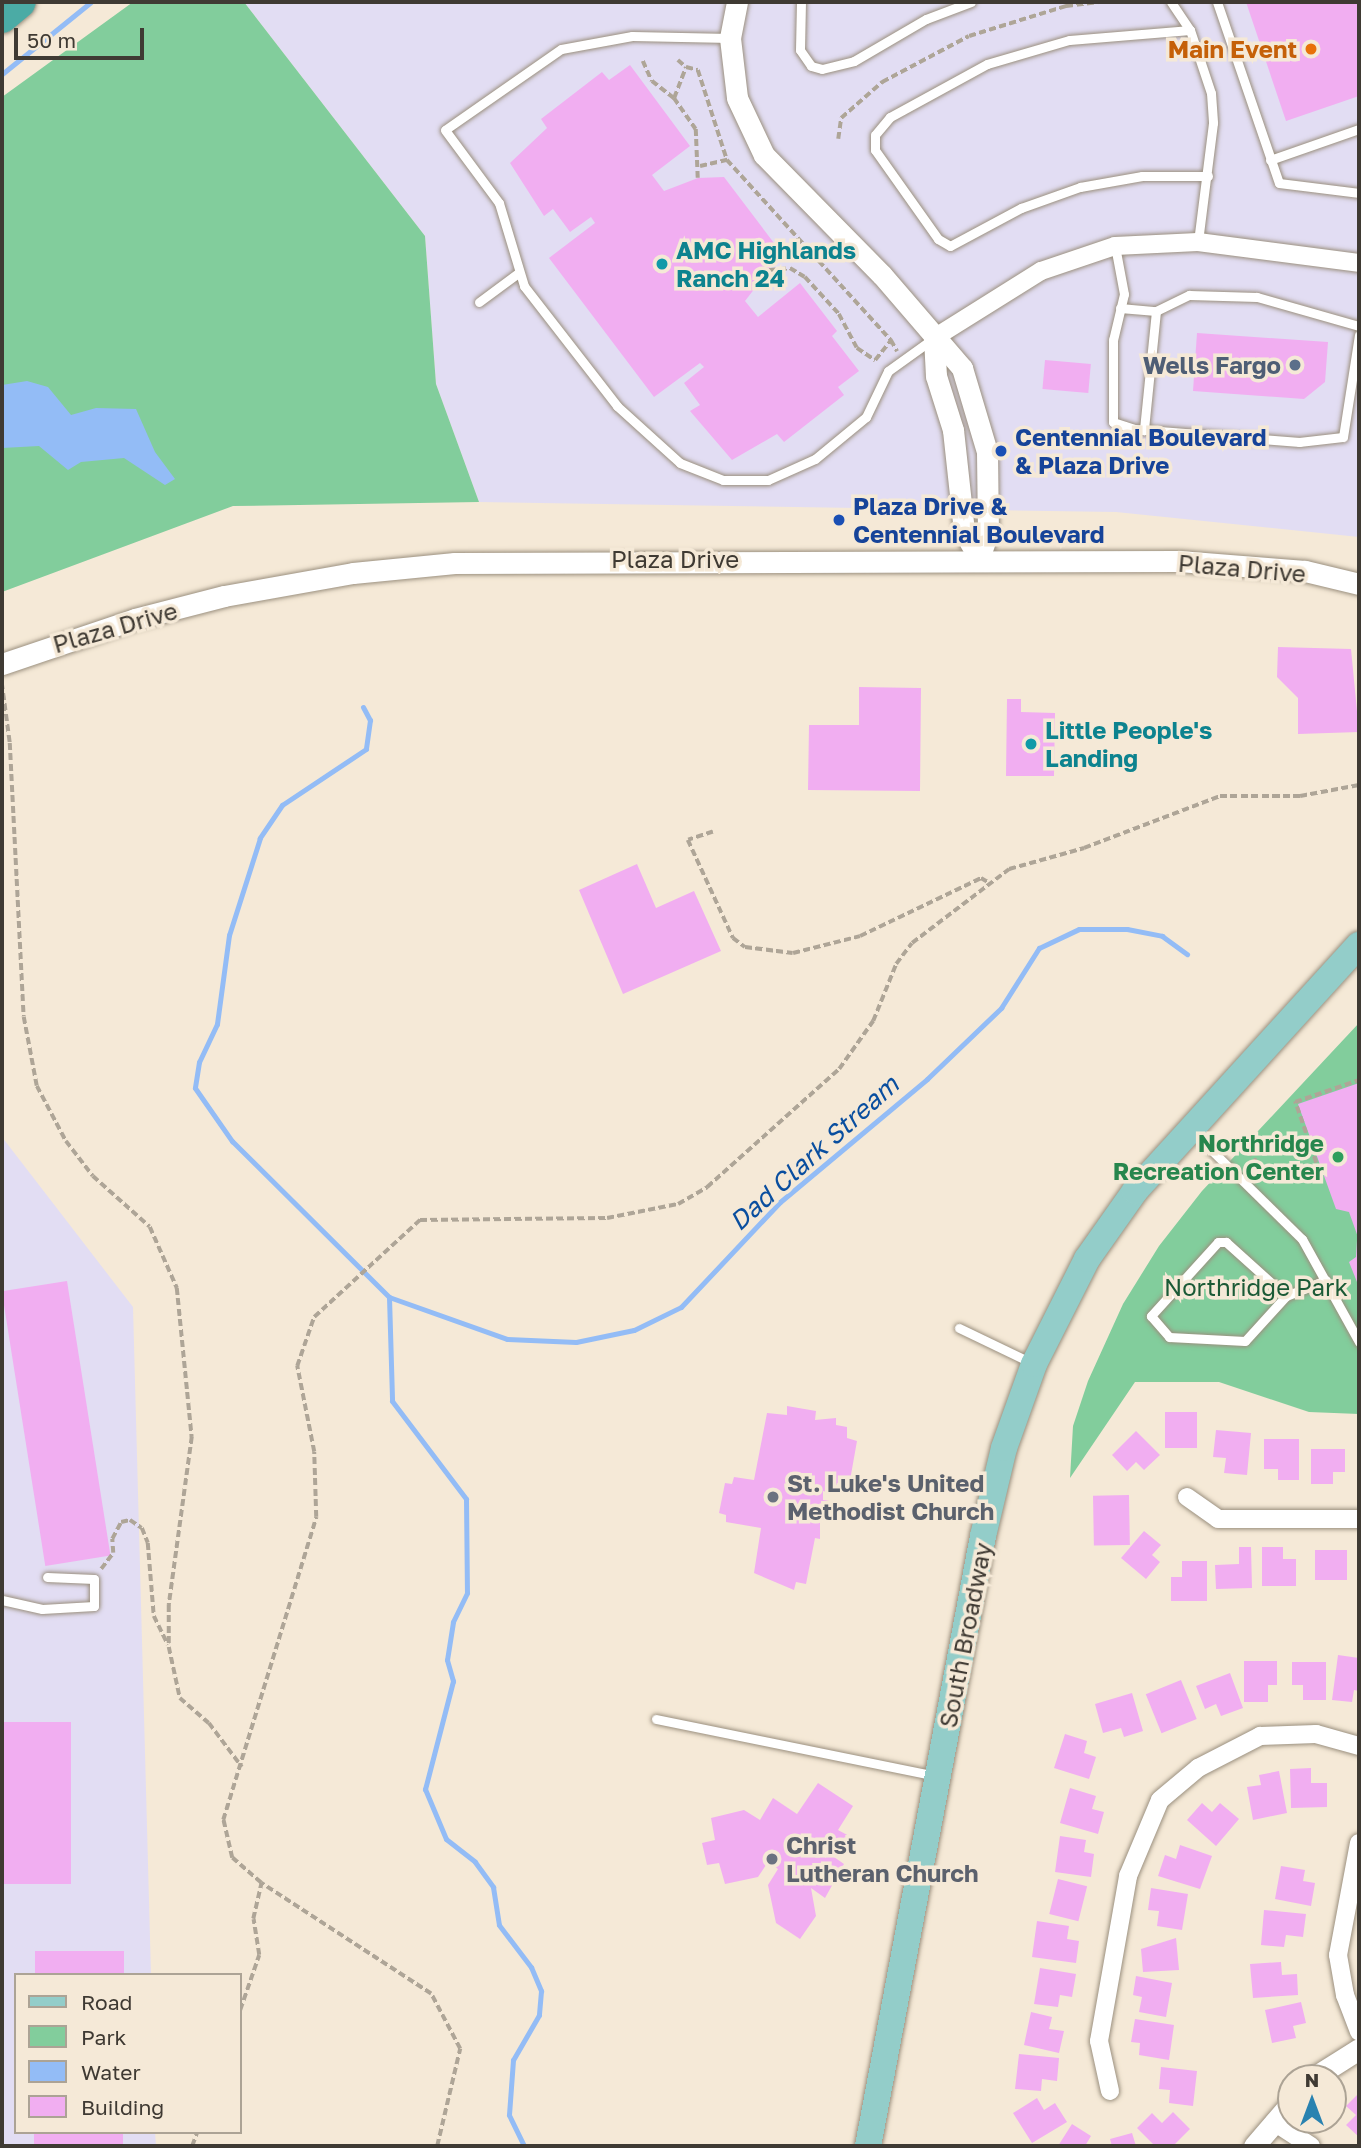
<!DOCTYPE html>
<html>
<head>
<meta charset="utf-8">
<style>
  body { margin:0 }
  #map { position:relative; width:1361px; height:2148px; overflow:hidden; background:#f5e9d7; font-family:"Golos Text",sans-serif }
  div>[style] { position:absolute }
  .commercial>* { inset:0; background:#e2ddf3 }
  .green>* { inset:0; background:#82cd9c }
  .water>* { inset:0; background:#93bcf6 }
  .stream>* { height:5px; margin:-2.5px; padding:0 2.5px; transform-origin:2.5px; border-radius:2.5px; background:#93bcf6 }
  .building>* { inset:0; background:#f1aef1; transform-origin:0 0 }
  .path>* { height:3.5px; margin-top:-1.75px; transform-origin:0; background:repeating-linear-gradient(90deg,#aea597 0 7px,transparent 0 10.5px) }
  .roads { filter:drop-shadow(0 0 2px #9b907f) drop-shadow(0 0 2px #9b907f) }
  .service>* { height:9px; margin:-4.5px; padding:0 4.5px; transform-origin:4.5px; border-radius:4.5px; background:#fff }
  .minor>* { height:18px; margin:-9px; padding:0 9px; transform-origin:9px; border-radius:9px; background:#fff }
  .tertiary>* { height:21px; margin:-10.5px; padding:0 10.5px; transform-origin:10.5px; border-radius:10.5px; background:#fff }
  .primary>* { height:26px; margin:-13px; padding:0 13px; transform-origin:13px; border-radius:13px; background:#93cdc9 }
  .motorway>* { height:32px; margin:-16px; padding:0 16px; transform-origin:16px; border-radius:16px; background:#4baba5 }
  .dots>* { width:19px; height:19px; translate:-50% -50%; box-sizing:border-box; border:4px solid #f5e9d7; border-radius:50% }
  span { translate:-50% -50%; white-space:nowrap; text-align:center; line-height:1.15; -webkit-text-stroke:7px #f5e9d7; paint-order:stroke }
  .food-label { font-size:24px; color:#c56008; font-weight:700 }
  .right { translate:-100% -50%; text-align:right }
  .culture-label { font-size:24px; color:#0d838f; font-weight:700 }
  .left { translate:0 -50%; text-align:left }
  .service-label { font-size:24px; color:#4e5e75; font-weight:700 }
  .transit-label { font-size:24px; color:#164399; font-weight:700 }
  .street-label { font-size:24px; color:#3f3a33 }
  .leisure-label { font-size:24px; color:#27864d; font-weight:700 }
  .park-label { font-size:24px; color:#1b5a36 }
  .worship-label { font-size:24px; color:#5b616d; font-weight:700 }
  .water-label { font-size:26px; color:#094e9f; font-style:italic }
  .frame { position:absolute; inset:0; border:4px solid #3f3a33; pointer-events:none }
  .legend { position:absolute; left:14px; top:1973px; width:228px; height:161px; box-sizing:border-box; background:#f5e9d7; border:2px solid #aca395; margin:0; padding:9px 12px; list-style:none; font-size:21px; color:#3f3a33 }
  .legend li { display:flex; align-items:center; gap:14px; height:35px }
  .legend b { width:35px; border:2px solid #aca395 }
  .north { position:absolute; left:1277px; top:2064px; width:70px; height:70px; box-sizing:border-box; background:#f5e9d7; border:2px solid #aca395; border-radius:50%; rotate:0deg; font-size:19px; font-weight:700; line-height:28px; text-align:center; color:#3f3a33 }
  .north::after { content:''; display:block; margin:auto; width:24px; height:32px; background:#2982b0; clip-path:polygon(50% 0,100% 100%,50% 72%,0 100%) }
  .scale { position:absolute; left:14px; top:28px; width:130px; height:32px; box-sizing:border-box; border:4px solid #3f3a33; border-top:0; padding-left:9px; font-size:21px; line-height:24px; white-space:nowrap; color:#3f3a33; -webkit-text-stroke:5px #f5e9d7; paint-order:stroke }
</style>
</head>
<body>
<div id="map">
  <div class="commercial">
    <i style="clip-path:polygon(244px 2px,1359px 2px,1359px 537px,1116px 512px,479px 502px,436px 384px,425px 236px)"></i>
    <i style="clip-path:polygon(2px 1137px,133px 1307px,151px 1975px,16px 1975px,16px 2132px,155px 2132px,156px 2146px,2px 2146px)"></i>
  </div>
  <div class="green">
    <i style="clip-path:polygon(133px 2px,244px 2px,425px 236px,436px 384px,479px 502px,233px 506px,2px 592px,2px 97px)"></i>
    <i style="clip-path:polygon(1359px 1023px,1359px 1414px,1309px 1412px,1219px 1382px,1135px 1382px,1070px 1478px,1073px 1426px,1088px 1381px,1123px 1304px,1159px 1246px,1202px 1191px)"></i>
  </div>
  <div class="water">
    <i style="clip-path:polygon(27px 381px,48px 387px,71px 415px,96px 408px,136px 409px,155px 452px,175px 479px,165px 485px,124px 458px,81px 462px,68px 470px,39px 446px,2px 448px,2px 385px)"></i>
  </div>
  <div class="stream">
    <i style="left:2px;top:74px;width:114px;rotate:-39deg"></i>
    <i style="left:363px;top:707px;width:15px;rotate:62deg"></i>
    <i style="left:370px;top:720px;width:29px;rotate:98deg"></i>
    <i style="left:366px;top:749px;width:101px;rotate:146.3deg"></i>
    <i style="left:282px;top:805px;width:40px;rotate:124deg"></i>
    <i style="left:260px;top:838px;width:102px;rotate:107.7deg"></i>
    <i style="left:229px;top:935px;width:90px;rotate:97.7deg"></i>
    <i style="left:217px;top:1024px;width:42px;rotate:115.3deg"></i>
    <i style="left:199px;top:1062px;width:26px;rotate:99deg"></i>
    <i style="left:195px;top:1088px;width:65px;rotate:55.1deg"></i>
    <i style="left:232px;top:1141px;width:221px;rotate:44.8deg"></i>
    <i style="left:389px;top:1297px;width:104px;rotate:88.3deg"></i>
    <i style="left:392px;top:1401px;width:123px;rotate:52.9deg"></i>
    <i style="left:466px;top:1499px;width:94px;rotate:89.4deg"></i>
    <i style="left:467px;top:1593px;width:32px;rotate:116deg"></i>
    <i style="left:453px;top:1622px;width:38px;rotate:99deg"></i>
    <i style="left:447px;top:1660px;width:22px;rotate:74deg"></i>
    <i style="left:453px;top:1681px;width:112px;rotate:104.5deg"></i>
    <i style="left:425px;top:1789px;width:54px;rotate:67.2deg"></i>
    <i style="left:446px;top:1839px;width:37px;rotate:38deg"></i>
    <i style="left:475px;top:1862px;width:31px;rotate:54deg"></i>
    <i style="left:493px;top:1887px;width:38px;rotate:81deg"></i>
    <i style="left:499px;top:1925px;width:53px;rotate:52.7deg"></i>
    <i style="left:531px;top:1967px;width:26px;rotate:67deg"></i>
    <i style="left:541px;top:1991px;width:24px;rotate:95deg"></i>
    <i style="left:539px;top:2015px;width:52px;rotate:120deg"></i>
    <i style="left:513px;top:2060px;width:55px;rotate:94.2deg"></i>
    <i style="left:509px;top:2115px;width:34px;rotate:64deg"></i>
    <i style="left:389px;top:1297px;width:125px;rotate:19.6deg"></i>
    <i style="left:507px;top:1339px;width:69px;rotate:2.5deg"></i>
    <i style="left:576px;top:1342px;width:59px;rotate:-11.7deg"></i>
    <i style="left:634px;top:1330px;width:52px;rotate:-26.1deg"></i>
    <i style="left:681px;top:1307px;width:144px;rotate:-46.7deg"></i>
    <i style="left:780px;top:1202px;width:192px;rotate:-39.9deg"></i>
    <i style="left:927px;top:1079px;width:103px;rotate:-43.8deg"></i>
    <i style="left:1001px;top:1008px;width:71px;rotate:-57.7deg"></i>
    <i style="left:1039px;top:948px;width:44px;rotate:-25.4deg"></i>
    <i style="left:1079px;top:929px;width:48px"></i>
    <i style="left:1127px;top:929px;width:36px;rotate:11deg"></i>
    <i style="left:1162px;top:936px;width:31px;rotate:36deg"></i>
  </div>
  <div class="building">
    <i style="clip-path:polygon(1246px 2px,1359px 2px,1359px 96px,1286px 121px)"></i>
    <i style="clip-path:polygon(630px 65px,690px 146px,652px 175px,664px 191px,698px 178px,724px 177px,777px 247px,769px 270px,745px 301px,758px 317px,800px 283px,837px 331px,832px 336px,859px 371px,838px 387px,844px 395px,784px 442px,777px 434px,732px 460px,690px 411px,700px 405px,684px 383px,704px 367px,700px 363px,654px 397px,549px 258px,595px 223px,591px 217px,570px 232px,553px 209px,544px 216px,510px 163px,547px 128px,541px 119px,602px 72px,609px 80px)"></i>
    <i style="clip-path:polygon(1197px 333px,1328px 342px,1325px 382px,1304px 399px,1193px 391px)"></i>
    <i style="left:1045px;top:360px;width:46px;height:29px;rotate:5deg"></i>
    <i style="clip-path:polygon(1278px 647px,1351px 649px,1359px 732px,1298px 734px,1298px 698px,1277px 677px)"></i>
    <i style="clip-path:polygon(859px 687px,921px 688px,920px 791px,808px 790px,809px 725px,859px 725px)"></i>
    <i style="clip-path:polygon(1007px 699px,1021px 699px,1021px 712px,1055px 713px,1054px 776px,1006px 776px)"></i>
    <i style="clip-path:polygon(637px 864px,656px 908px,694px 891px,721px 951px,623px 994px,579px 890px)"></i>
    <i style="clip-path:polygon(1359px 1083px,1359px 1240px,1349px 1212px,1336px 1209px,1298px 1104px)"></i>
    <i style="clip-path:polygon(1357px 1240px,1359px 1240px,1359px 1287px,1349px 1262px,1356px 1257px)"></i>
    <i style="left:67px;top:1281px;width:278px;height:66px;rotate:81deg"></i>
    <i style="clip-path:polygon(787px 1406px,816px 1411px,815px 1420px,836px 1418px,836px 1425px,847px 1427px,847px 1438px,857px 1441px,849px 1486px,837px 1483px,834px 1494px,823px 1491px,823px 1500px,836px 1502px,835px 1515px,820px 1514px,820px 1539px,815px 1538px,806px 1584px,796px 1582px,794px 1590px,754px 1573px,761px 1528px,726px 1522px,726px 1515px,719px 1513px,725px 1483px,732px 1484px,734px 1477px,754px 1480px,767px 1413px,787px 1415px)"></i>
    <i style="left:1165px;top:1412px;width:32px;height:36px"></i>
    <i style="clip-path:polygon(1216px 1430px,1251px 1433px,1247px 1475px,1224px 1473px,1226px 1458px,1213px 1457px)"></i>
    <i style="clip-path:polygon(1136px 1431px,1160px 1455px,1144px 1470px,1136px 1462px,1127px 1471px,1112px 1455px)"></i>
    <i style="clip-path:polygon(1264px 1439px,1299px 1439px,1299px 1480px,1278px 1480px,1278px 1469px,1264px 1469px)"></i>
    <i style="clip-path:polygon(1311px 1449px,1345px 1449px,1345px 1472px,1333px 1472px,1333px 1484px,1311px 1484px)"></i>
    <i style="left:1129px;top:1495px;width:50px;height:36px;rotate:89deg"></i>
    <i style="clip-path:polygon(1144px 1531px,1161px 1545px,1152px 1555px,1160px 1562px,1146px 1579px,1121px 1558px)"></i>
    <i style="clip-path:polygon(1239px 1547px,1251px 1547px,1252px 1588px,1216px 1589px,1215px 1565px,1239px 1564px)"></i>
    <i style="clip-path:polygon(1262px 1547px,1283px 1547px,1283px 1559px,1296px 1559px,1296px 1586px,1262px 1586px)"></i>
    <i style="left:1315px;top:1550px;width:32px;height:30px"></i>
    <i style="clip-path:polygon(1182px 1561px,1207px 1561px,1207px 1601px,1171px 1601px,1171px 1577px,1182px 1577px)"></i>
    <i style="clip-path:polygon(1338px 1655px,1359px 1658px,1359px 1691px,1354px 1690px,1352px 1702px,1332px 1700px)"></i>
    <i style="clip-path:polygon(1244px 1661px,1277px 1661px,1277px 1685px,1268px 1685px,1268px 1702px,1244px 1702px)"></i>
    <i style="clip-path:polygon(1292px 1662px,1326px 1662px,1326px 1700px,1303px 1700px,1303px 1685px,1292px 1685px)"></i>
    <i style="clip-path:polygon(1230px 1673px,1243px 1708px,1221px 1716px,1216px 1704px,1205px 1709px,1196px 1686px)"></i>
    <i style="left:1181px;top:1680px;width:42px;height:38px;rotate:68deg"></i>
    <i style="clip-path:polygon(1132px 1693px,1143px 1731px,1124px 1737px,1121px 1728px,1103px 1733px,1095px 1704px)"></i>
    <i style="left:2px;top:1722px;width:69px;height:162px"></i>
    <i style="clip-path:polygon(1065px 1734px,1087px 1741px,1084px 1753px,1096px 1757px,1089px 1779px,1054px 1768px)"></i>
    <i style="clip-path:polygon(1311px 1768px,1311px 1783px,1327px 1783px,1327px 1807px,1291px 1808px,1290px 1769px)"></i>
    <i style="clip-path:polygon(1279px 1771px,1287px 1813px,1253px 1820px,1247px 1787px,1261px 1785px,1259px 1775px)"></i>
    <i style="clip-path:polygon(818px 1783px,853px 1806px,838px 1830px,851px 1837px,834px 1857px,844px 1864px,825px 1898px,811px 1888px,816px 1916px,800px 1939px,776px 1923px,768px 1885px,778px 1869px,768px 1862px,758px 1877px,725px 1884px,719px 1863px,707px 1865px,702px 1843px,715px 1840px,711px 1818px,744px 1810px,760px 1820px,773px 1798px,797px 1814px)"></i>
    <i style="clip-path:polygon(1070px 1788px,1096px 1796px,1092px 1809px,1104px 1812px,1098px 1834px,1060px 1823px)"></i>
    <i style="clip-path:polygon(1202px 1803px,1212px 1812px,1220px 1803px,1239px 1819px,1216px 1846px,1187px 1820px)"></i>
    <i style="clip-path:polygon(1060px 1836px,1086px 1840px,1084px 1852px,1094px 1854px,1091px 1877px,1055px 1872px)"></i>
    <i style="clip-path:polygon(1180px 1845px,1212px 1856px,1200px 1889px,1158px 1876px,1165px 1855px,1176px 1859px)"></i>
    <i style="clip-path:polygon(1281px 1866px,1305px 1870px,1303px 1881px,1315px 1883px,1311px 1906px,1275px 1899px)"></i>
    <i style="left:1058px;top:1879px;width:30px;height:36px;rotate:14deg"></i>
    <i style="clip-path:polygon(1151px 1888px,1188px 1894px,1182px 1930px,1157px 1926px,1159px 1911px,1148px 1910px)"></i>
    <i style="clip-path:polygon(1264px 1910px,1306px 1914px,1303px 1937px,1286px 1935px,1284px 1947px,1261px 1945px)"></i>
    <i style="clip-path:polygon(1037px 1921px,1069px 1926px,1067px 1939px,1079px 1941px,1076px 1963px,1032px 1957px)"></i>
    <i style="clip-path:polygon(1176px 1938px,1179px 1970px,1143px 1972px,1141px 1949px)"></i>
    <i style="left:35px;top:1951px;width:89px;height:24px"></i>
    <i style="clip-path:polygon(1281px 1962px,1282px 1975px,1297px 1974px,1298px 1995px,1253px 1998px,1250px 1964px)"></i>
    <i style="clip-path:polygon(1040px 1968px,1076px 1974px,1072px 1997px,1060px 1995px,1058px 2007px,1034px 2004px)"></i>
    <i style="clip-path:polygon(1136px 1976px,1172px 1983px,1166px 2017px,1139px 2012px,1142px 1997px,1133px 1995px)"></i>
    <i style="clip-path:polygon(1301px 2002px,1306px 2023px,1293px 2026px,1296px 2038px,1272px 2043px,1265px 2010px)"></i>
    <i style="clip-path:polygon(1031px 2012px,1052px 2017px,1049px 2029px,1064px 2031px,1059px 2053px,1024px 2045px)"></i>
    <i style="clip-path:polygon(1135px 2019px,1174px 2025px,1169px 2060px,1139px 2055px,1140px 2043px,1131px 2042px)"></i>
    <i style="clip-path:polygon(1019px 2054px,1059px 2058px,1057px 2081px,1042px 2079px,1041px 2091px,1015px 2089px)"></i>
    <i style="clip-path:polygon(1161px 2067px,1197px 2071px,1193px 2106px,1169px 2103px,1170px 2090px,1159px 2089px)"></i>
    <i style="clip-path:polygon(1359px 2093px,1359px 2137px,1346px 2125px,1356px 2115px,1346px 2106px)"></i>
    <i style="clip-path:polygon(1037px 2098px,1044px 2110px,1055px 2103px,1067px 2122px,1032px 2143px,1013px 2113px)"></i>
    <i style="clip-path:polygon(1173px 2112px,1190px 2129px,1173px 2146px,1155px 2146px,1137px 2128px,1152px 2113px,1162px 2123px)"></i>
    <i style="clip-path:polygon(1072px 2124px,1091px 2136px,1085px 2146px,1058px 2146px)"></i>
    <i style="left:34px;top:2132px;width:89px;height:14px"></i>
    <i style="clip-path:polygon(1132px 2133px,1136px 2146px,1112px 2146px,1110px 2139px)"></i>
  </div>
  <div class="path">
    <i style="left:678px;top:60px;width:11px;rotate:41deg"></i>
    <i style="left:643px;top:61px;width:22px;rotate:66deg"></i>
    <i style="left:652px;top:81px;width:28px;rotate:38deg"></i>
    <i style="left:674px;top:98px;width:38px;rotate:55deg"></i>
    <i style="left:696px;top:129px;width:49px;rotate:87.7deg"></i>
    <i style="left:674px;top:98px;width:33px;rotate:-69deg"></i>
    <i style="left:686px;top:67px;width:12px;rotate:14deg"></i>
    <i style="left:698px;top:70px;width:95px;rotate:72.1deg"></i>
    <i style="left:838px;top:139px;width:21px;rotate:-82deg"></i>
    <i style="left:841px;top:118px;width:55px;rotate:-41.3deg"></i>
    <i style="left:882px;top:82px;width:98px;rotate:-27.9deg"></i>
    <i style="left:969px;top:36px;width:102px;rotate:-17.2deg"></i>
    <i style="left:1066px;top:6px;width:35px;rotate:-7deg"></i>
    <i style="left:700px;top:166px;width:28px;rotate:-13deg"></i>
    <i style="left:727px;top:160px;width:244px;rotate:47.7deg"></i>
    <i style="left:769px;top:270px;width:21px;rotate:-5deg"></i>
    <i style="left:790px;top:268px;width:17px;rotate:31deg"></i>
    <i style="left:805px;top:277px;width:50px;rotate:47.4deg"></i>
    <i style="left:839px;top:314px;width:38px;rotate:62deg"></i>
    <i style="left:857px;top:348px;width:22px;rotate:34deg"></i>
    <i style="left:875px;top:360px;width:26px;rotate:-51deg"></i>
    <i style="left:891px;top:340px;width:13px;rotate:61deg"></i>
    <i style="left:2px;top:683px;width:61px;rotate:82.4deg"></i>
    <i style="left:10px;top:743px;width:274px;rotate:87.1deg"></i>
    <i style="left:24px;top:1017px;width:70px;rotate:79.3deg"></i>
    <i style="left:37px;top:1086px;width:62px;rotate:62.2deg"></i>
    <i style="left:66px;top:1141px;width:44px;rotate:52.4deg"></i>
    <i style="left:93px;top:1176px;width:76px;rotate:41.8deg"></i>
    <i style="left:150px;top:1227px;width:67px;rotate:66.1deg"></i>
    <i style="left:177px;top:1288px;width:150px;rotate:84.3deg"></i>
    <i style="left:192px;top:1437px;width:170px;rotate:97.8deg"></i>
    <i style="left:169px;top:1605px;width:42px;rotate:90deg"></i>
    <i style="left:169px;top:1647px;width:52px;rotate:77.8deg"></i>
    <i style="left:180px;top:1698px;width:38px;rotate:41deg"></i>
    <i style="left:209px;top:1723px;width:55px;rotate:53.1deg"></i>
    <i style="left:713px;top:832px;width:26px;rotate:162deg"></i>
    <i style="left:688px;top:840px;width:108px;rotate:65.3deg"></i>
    <i style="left:733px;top:938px;width:15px;rotate:37deg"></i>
    <i style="left:745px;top:947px;width:48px;rotate:7.1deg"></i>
    <i style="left:793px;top:953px;width:69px;rotate:-14.2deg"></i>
    <i style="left:860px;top:936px;width:134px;rotate:-25.6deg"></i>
    <i style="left:981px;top:878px;width:8px;rotate:30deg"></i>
    <i style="left:1243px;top:1141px;width:27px;rotate:57deg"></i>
    <i style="left:1258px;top:1164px;width:27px;rotate:39deg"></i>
    <i style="left:1279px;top:1181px;width:27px;rotate:-2deg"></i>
    <i style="left:1306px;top:1180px;width:20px;rotate:-60deg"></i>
    <i style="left:1316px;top:1163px;width:65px;rotate:-109deg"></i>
    <i style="left:1295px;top:1102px;width:68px;rotate:-19deg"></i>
    <i style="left:101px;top:1569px;width:20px;rotate:-53deg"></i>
    <i style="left:113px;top:1553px;width:14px;rotate:-94deg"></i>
    <i style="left:112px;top:1539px;width:19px;rotate:-62deg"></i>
    <i style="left:121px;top:1522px;width:9px;rotate:-13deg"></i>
    <i style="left:130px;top:1520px;width:14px;rotate:34deg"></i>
    <i style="left:142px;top:1528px;width:16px;rotate:68deg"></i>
    <i style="left:148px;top:1543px;width:73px;rotate:85.3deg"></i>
    <i style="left:154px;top:1616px;width:32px;rotate:64deg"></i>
    <i style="left:240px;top:2010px;width:58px;rotate:-70.9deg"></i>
    <i style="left:259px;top:1955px;width:36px;rotate:-99deg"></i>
    <i style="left:253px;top:1919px;width:37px;rotate:-77deg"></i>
    <i style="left:192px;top:2146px;width:15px;rotate:-70deg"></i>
    <i style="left:437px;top:2146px;width:100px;rotate:-76.7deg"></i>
    <i style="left:460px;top:2049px;width:62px;rotate:-117.8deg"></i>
    <i style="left:431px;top:1994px;width:203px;rotate:-146.9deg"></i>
    <i style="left:261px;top:1883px;width:38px;rotate:-139deg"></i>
    <i style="left:232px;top:1858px;width:39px;rotate:-103deg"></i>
    <i style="left:223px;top:1820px;width:317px;rotate:-72.9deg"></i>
    <i style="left:316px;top:1517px;width:65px;rotate:-91.8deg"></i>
    <i style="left:314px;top:1452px;width:88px;rotate:-101.2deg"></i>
    <i style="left:297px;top:1366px;width:52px;rotate:-70.9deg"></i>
    <i style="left:314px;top:1317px;width:144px;rotate:-42.5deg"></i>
    <i style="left:420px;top:1220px;width:187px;rotate:-0.6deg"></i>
    <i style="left:607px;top:1218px;width:72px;rotate:-11.2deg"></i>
    <i style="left:678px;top:1204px;width:34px;rotate:-30deg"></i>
    <i style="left:707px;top:1187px;width:177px;rotate:-41.8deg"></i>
    <i style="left:839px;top:1069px;width:59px;rotate:-54.7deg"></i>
    <i style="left:873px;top:1021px;width:61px;rotate:-68deg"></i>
    <i style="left:896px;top:964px;width:26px;rotate:-53deg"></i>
    <i style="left:912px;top:943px;width:122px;rotate:-37.3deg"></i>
    <i style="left:1009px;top:869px;width:78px;rotate:-15.6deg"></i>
    <i style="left:1084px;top:848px;width:146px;rotate:-20.9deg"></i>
    <i style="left:1220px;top:796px;width:80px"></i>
    <i style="left:1300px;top:796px;width:60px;rotate:-10.6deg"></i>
  </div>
  <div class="roads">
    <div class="service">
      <i style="left:801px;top:2px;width:48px;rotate:91.2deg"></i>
      <i style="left:800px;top:50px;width:19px;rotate:55deg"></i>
      <i style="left:811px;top:66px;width:11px;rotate:15deg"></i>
      <i style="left:822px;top:69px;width:33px;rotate:-14deg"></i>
      <i style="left:854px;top:61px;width:83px;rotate:-30.3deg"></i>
      <i style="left:926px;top:19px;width:48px;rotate:-20.7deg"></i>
      <i style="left:1171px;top:2px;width:34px;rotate:56deg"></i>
      <i style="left:1190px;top:30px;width:66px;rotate:71.6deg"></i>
      <i style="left:1211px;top:93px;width:30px;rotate:86deg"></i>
      <i style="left:1213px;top:123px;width:120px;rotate:97.2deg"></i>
      <i style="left:1217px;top:2px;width:191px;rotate:71.1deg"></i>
      <i style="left:1279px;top:183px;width:81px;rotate:7.1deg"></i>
      <i style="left:1190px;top:30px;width:121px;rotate:175.3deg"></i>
      <i style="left:1069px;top:40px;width:85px;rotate:163.7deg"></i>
      <i style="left:987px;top:64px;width:111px;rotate:151.3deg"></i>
      <i style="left:890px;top:117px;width:23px;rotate:130deg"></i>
      <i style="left:875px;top:135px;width:15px;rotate:90deg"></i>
      <i style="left:875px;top:150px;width:109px;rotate:54.7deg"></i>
      <i style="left:938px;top:239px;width:14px;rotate:30deg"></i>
      <i style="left:950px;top:246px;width:81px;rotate:-28.2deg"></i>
      <i style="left:1021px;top:208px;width:63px;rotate:-19.6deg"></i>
      <i style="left:1080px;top:187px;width:63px;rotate:-10.1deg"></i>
      <i style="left:1142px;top:176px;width:66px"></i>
      <i style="left:730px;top:38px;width:98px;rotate:-178.8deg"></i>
      <i style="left:632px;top:36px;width:72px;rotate:169.6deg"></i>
      <i style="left:561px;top:49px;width:141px;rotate:145.1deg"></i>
      <i style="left:445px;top:130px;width:91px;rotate:53.5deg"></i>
      <i style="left:499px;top:203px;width:87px;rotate:73.2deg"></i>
      <i style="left:524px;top:286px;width:152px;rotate:52.2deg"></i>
      <i style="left:617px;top:406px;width:85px;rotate:42.1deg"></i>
      <i style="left:680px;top:463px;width:46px;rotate:21.6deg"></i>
      <i style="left:723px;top:480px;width:45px"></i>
      <i style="left:768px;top:480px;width:51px;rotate:-24.1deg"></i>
      <i style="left:815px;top:459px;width:66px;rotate:-39.5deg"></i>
      <i style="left:866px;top:417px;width:51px;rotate:-64.4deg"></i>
      <i style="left:888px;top:371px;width:57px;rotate:-35.7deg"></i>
      <i style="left:1270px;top:160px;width:94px;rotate:-19.2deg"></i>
      <i style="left:1115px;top:246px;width:49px;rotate:79.4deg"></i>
      <i style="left:1124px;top:294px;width:47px;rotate:103.4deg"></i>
      <i style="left:1113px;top:340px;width:82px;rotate:90deg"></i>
      <i style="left:1113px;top:422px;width:22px;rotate:18deg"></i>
      <i style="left:1134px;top:429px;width:166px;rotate:4.5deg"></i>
      <i style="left:1299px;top:442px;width:44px;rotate:-6.5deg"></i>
      <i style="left:1343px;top:437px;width:103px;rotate:-81.1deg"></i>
      <i style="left:479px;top:302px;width:49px;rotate:-36.6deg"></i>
      <i style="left:1120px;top:308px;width:36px;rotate:5deg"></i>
      <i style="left:1156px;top:311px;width:120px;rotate:95.8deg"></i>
      <i style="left:1156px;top:311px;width:37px;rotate:-26deg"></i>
      <i style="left:1189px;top:295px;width:68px;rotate:1.7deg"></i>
      <i style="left:1257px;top:297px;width:106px;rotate:15.9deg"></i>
      <i style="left:1192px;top:1131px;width:154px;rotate:44.5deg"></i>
      <i style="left:1302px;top:1239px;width:118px;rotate:61deg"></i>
      <i style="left:1286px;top:1296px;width:81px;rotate:-138deg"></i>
      <i style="left:1226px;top:1242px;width:8px;rotate:180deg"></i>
      <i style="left:1218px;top:1242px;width:100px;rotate:132.2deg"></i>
      <i style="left:1151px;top:1316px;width:28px;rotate:49deg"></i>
      <i style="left:1169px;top:1337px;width:76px;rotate:3deg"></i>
      <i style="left:1245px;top:1341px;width:61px;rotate:-47.7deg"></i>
      <i style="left:1286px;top:1296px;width:43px;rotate:-21.8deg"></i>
      <i style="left:959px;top:1328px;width:81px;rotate:25.6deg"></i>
      <i style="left:2px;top:1600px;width:41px;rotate:12.7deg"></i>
      <i style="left:42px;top:1609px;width:52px;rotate:-3.3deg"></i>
      <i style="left:94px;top:1606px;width:27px;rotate:-90deg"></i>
      <i style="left:94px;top:1579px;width:47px;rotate:-177.6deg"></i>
      <i style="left:656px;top:1719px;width:286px;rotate:11.5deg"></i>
    </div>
    <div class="minor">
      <i style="left:934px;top:338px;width:126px;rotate:-32.1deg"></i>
      <i style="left:1041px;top:271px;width:78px;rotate:-18.7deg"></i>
      <i style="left:1115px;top:246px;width:83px;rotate:-2.8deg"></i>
      <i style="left:1198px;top:242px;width:162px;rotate:7.4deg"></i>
      <i style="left:1187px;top:1497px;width:38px;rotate:35deg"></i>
      <i style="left:1218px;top:1519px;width:141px"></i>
      <i style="left:1359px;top:1843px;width:114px;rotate:100.6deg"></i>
      <i style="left:1338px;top:1955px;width:41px;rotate:80.1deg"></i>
      <i style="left:1345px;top:1995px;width:39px;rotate:69deg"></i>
      <i style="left:1110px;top:2091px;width:51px;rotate:-102.4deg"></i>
      <i style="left:1099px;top:2041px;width:168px;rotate:-80deg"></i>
      <i style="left:1128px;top:1876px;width:82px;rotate:-67.2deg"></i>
      <i style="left:1160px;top:1800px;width:50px;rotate:-40.1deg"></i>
      <i style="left:1198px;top:1768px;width:70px;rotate:-27.3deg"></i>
      <i style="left:1260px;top:1736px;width:56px;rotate:-2deg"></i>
      <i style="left:1316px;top:1734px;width:45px;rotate:15.6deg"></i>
      <i style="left:1274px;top:2122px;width:44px;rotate:33deg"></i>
    </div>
    <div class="tertiary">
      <i style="left:737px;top:2px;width:37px;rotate:101deg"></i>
      <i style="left:730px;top:38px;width:60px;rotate:83.3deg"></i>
      <i style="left:737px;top:98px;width:63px;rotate:64.7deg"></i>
      <i style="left:764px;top:155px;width:168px;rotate:45.5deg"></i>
      <i style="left:882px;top:275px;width:123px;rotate:49.3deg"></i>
      <i style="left:962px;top:368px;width:88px;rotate:73.4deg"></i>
      <i style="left:987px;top:452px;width:81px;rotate:89.3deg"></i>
      <i style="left:988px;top:533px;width:27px;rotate:110deg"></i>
      <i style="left:934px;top:338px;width:38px;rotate:87deg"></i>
      <i style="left:936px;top:376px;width:57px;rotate:72.5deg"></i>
      <i style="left:953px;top:430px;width:103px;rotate:83.8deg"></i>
      <i style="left:964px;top:532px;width:30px;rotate:60deg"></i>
      <i style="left:2px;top:664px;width:140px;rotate:-18.7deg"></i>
      <i style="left:135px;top:619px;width:92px;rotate:-14.5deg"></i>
      <i style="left:224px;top:596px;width:131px;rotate:-10.1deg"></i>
      <i style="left:353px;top:573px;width:102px;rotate:-5.6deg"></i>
      <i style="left:455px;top:563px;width:724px;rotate:-0.16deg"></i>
      <i style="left:1179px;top:561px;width:126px;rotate:4.5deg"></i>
      <i style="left:1305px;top:571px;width:56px;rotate:13.5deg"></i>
      <i style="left:1313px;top:2078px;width:54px;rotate:-32.2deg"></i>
      <i style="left:1254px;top:2146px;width:57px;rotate:-49.3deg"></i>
    </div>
    <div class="primary">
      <i style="left:868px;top:2146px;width:621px;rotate:-79.32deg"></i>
      <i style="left:983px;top:1536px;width:90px;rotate:-76.6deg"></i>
      <i style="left:1004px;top:1448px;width:89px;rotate:-70.3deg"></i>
      <i style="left:1034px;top:1364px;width:118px;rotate:-63.2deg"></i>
      <i style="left:1087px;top:1259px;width:83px;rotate:-54.8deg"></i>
      <i style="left:1135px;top:1191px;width:333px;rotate:-47.7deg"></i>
    </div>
    <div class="motorway">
      <i style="left:2px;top:17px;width:23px;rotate:-40deg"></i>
    </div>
  </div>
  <div class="dots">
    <i style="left:1311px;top:49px;background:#e8710a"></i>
    <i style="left:662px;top:264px;background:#0f9aa8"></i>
    <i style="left:1295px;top:365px;background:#5c6f8a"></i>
    <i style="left:1001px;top:451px;background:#1a4fb4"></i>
    <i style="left:839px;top:520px;background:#1a4fb4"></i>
    <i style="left:1031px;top:744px;background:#0f9aa8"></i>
    <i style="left:1338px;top:1157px;background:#2e9e5b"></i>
    <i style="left:773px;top:1497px;background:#6b7280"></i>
    <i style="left:772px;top:1859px;background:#6b7280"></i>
  </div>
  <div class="food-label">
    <span class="right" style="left:1297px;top:49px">Main Event</span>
  </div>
  <div class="culture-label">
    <span class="left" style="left:676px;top:264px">AMC Highlands<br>Ranch 24</span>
    <span class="left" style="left:1045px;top:744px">Little People's<br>Landing</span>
  </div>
  <div class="service-label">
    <span class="right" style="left:1281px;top:365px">Wells Fargo</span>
  </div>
  <div class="transit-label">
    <span class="left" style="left:1015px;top:451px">Centennial Boulevard<br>&amp; Plaza Drive</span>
    <span class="left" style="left:853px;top:520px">Plaza Drive &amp;<br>Centennial Boulevard</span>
  </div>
  <div class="street-label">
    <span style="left:675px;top:559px">Plaza Drive</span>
    <span style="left:1242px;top:568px;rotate:5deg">Plaza Drive</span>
    <span style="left:115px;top:627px;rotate:-16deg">Plaza Drive</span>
    <span style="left:965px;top:1635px;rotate:-79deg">South Broadway</span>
  </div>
  <div class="leisure-label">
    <span class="right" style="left:1324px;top:1157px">Northridge<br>Recreation Center</span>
  </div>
  <div class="park-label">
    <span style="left:1256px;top:1287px">Northridge Park</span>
  </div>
  <div class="worship-label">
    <span class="left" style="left:787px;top:1497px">St. Luke's United<br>Methodist Church</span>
    <span class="left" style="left:786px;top:1859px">Christ<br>Lutheran Church</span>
  </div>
  <div class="water-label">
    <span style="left:814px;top:1153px;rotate:-42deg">Dad Clark Stream</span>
  </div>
  <div class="frame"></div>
  <ul class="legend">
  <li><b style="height:9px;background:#93cdc9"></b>Road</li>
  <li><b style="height:19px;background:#82cd9c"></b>Park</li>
  <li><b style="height:19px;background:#93bcf6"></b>Water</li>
  <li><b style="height:19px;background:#f1aef1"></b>Building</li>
  </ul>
  <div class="north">N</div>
  <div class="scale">50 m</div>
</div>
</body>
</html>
